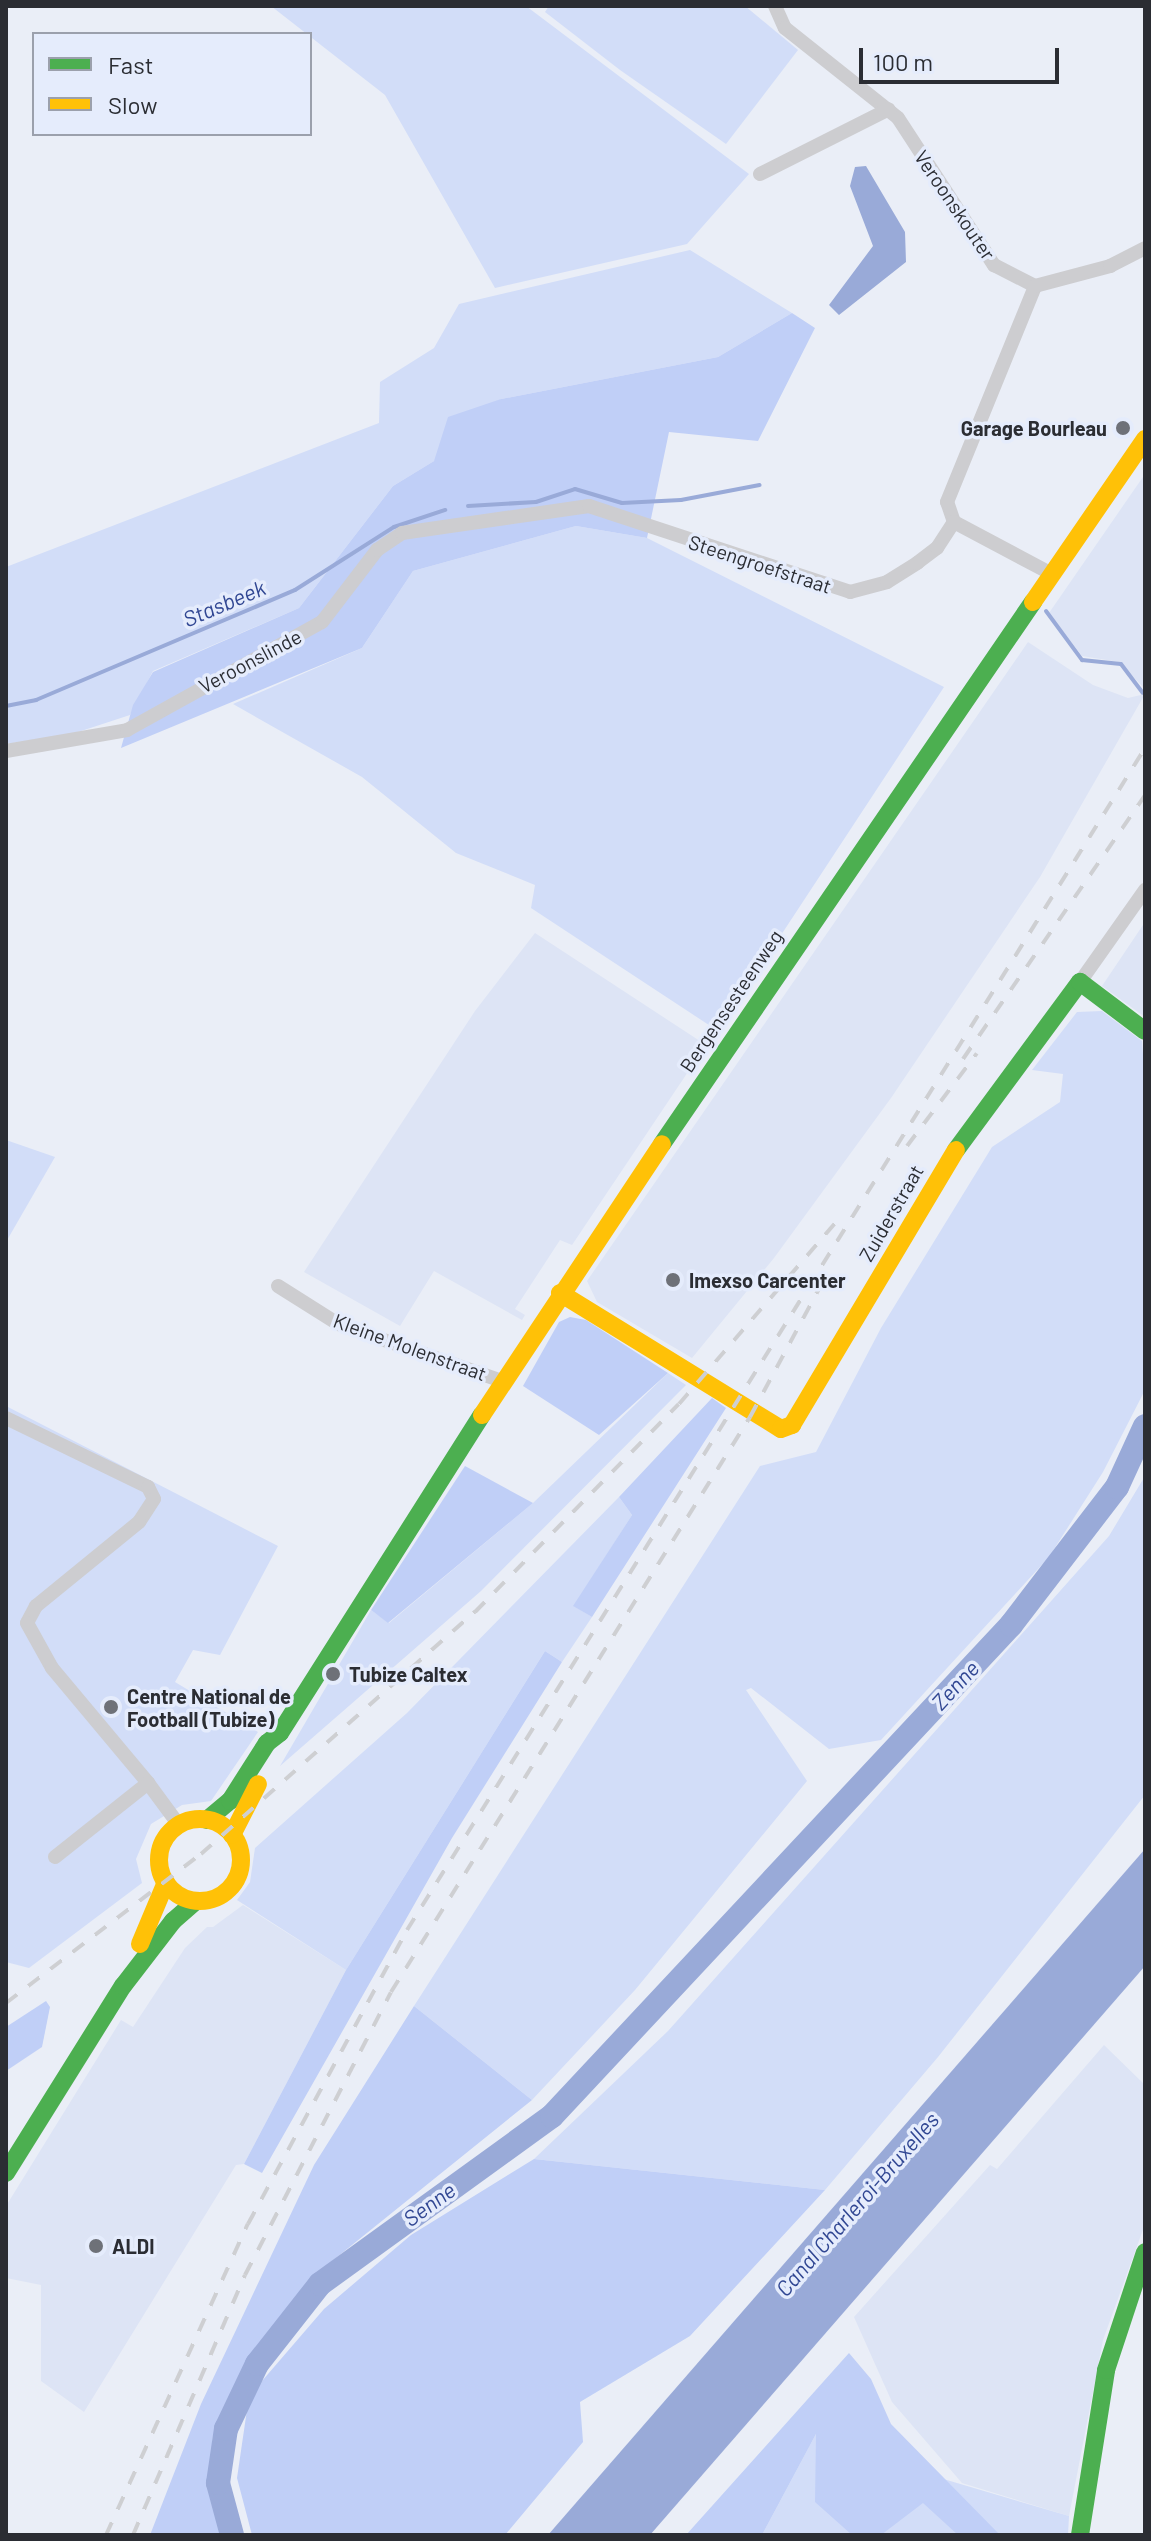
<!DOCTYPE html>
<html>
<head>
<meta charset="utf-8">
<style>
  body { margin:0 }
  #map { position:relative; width:1151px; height:2541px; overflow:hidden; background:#eaeef7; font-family:Barlow,sans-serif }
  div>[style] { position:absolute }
  .built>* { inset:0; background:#dde4f5 }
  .green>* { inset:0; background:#d2ddf8 }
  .forest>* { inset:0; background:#c0cff7 }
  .water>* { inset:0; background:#99aad8 }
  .stream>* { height:4px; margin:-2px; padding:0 2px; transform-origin:2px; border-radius:2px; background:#99aad8 }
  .river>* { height:24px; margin:-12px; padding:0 12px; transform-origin:12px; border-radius:12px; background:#99aad8 }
  .street>* { height:14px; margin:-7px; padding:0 7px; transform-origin:7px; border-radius:7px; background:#cdcdd0 }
  .fast>* { height:18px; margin:-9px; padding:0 9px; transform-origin:9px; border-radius:9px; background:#4caf50 }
  .slow>* { height:18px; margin:-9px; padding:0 9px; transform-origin:9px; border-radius:9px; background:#ffc107 }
  .slow>.ring { margin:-9px; padding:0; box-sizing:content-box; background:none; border:18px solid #ffc107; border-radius:50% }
  .rail>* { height:4px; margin-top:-2px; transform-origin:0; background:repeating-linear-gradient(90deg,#cecfd2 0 14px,transparent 0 28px) }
  .dots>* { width:22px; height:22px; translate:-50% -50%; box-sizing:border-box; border:4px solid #e5ecfc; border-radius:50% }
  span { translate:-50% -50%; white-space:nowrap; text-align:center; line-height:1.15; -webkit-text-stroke:7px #e5ecfc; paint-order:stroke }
  .street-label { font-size:20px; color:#2b2d33 }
  .poi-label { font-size:20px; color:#2b2d33; font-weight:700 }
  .right { translate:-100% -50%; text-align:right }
  .left { translate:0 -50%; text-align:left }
  .water-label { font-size:22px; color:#314793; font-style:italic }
  .frame { position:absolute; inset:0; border:8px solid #2b2d33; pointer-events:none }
  .legend { position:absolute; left:32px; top:32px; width:280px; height:104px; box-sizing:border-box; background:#e5ecfc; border:2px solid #9ba0ac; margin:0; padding:10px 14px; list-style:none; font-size:24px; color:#2b2d33 }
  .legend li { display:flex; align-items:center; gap:16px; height:40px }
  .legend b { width:40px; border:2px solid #9ba0ac }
  .scale { position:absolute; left:859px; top:48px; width:200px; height:36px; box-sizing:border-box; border:4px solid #2b2d33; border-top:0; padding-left:10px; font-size:24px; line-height:28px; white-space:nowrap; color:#2b2d33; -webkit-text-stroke:6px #e5ecfc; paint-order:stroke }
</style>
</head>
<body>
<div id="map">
  <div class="built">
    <i style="clip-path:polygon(1145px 474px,1145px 689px,1119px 662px,1082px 656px,1049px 613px)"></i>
    <i style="clip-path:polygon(1028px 642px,1093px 685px,1128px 698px,1145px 694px,1040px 877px,891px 1098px,774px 1258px,692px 1358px,597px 1302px,587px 1281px)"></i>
    <i style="clip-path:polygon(1145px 922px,1145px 1017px,1102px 986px)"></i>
    <i style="clip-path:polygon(535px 933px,706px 1045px,572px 1245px,560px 1240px,515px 1309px,525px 1315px,522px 1320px,434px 1271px,400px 1326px,304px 1272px,475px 1011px)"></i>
    <i style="clip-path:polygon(243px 1905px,346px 1970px,244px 2164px,236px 2165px,84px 2412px,41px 2381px,41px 2285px,6px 2278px,6px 2206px,121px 2020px,133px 2027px,185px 1948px,207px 1927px,213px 1927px)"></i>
    <i style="clip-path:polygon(1104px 2045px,1145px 2085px,1145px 2224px,1103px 2340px,1069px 2516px,962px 2483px,892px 2402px,854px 2317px,990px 2165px,997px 2169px)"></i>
  </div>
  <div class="green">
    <i style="clip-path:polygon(271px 6px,526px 6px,749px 174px,687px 244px,495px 288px,385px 95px)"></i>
    <i style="clip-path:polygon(549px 6px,745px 6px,798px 50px,726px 144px,620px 70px,545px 12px)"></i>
    <i style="clip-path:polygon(690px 250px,792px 313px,718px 357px,501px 399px,434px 461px,393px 486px,299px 608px,153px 671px,130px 715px,72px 734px,6px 744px,6px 567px,379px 423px,380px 382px,434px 348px,459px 304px)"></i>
    <i style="clip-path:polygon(576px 526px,647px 538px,944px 687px,718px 1031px,531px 908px,535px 885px,456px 853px,362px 777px,233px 704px,362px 648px,413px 571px)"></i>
    <i style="clip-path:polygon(1102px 1011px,1142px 1041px,1145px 1081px,1145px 1390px,1103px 1472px,1049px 1557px,881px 1740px,829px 1749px,751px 1688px,746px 1690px,807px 1781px,635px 1990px,532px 2100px,414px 2006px,760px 1466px,816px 1452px,881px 1328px,992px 1147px,1060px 1102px,1063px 1074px,1032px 1070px,1077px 1012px)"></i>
    <i style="clip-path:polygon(6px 1140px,55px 1157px,6px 1242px)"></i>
    <i style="clip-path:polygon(668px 1373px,686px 1385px,481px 1591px,280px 1766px,371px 1610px,389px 1623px,533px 1503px)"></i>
    <i style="clip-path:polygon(6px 1406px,278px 1546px,220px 1655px,193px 1650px,175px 1682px,258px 1732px,211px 1801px,182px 1805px,151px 1824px,136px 1859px,142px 1883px,29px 1968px,6px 1962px)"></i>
    <i style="clip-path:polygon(1145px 1476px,1145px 1795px,938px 2057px,825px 2190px,534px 2159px,668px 2031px,1109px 1536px)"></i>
    <i style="clip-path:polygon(619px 1497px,632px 1515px,574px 1606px,592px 1617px,562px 1662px,545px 1651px,346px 1970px,237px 1900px,250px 1882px,255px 1848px,407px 1713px)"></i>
    <i style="clip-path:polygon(852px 2398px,940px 2478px,1069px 2516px,1068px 2535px,762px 2535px,817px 2432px)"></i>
  </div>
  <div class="forest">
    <i style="clip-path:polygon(792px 313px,815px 328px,758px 441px,669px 432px,647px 538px,576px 526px,413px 571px,362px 648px,121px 748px,133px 705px,153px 672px,299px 608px,393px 486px,434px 461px,448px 417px,501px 399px,718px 357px)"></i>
    <i style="clip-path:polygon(570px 1317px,586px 1320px,668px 1373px,599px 1435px,523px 1386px,559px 1322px)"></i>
    <i style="clip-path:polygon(712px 1398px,726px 1408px,592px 1617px,573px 1606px,632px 1515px,619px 1497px)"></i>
    <i style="clip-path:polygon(465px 1466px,533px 1503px,388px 1623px,371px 1610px)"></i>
    <i style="clip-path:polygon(545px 1651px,562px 1662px,452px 1838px,262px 2173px,244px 2164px,346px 1970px)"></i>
    <i style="clip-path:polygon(46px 2001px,50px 2007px,42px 2047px,6px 2071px,6px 2027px)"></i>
    <i style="clip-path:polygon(414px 2006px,532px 2100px,316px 2274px,255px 2357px,213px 2436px,209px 2484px,222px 2535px,150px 2535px,201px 2404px,314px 2165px)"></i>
    <i style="clip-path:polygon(534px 2159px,825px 2190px,690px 2336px,580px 2402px,583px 2442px,505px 2535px,252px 2535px,237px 2478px,249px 2396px,324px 2309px,411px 2235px)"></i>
    <i style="clip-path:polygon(849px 2353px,871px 2379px,891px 2424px,1000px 2535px,958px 2535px,923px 2503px,881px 2535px,852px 2535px,815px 2502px,816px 2434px,762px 2535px,686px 2535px)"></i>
  </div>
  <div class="water">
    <i style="clip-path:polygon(866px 166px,905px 232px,906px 262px,839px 315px,829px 305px,873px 246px,850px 186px,855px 167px)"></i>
    <i style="clip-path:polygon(1145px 1849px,1145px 1966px,650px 2535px,548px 2535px)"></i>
  </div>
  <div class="stream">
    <i style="left:468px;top:506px;width:68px;rotate:-3.4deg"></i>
    <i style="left:536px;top:502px;width:41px;rotate:-18.4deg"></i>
    <i style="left:575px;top:489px;width:49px;rotate:16.6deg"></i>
    <i style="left:622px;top:503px;width:59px;rotate:-2.9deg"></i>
    <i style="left:681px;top:500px;width:80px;rotate:-10.8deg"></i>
    <i style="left:1046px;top:611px;width:61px;rotate:53.7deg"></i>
    <i style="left:1082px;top:660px;width:39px;rotate:6deg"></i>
    <i style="left:1121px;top:664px;width:36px;rotate:53deg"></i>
    <i style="left:6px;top:706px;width:31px;rotate:-11deg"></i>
    <i style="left:36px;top:700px;width:281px;rotate:-23deg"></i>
    <i style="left:295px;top:590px;width:117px;rotate:-32.5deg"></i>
    <i style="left:394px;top:527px;width:54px;rotate:-18.4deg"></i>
  </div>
  <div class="river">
    <i style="left:232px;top:2535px;width:54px;rotate:-105.1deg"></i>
    <i style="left:218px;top:2483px;width:55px;rotate:-81.6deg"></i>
    <i style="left:226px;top:2429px;width:72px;rotate:-64.5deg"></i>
    <i style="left:257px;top:2364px;width:102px;rotate:-51.8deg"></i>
    <i style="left:320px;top:2284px;width:286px;rotate:-35.9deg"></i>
    <i style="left:552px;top:2116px;width:672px;rotate:-46.93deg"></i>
    <i style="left:1011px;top:1625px;width:174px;rotate:-52.5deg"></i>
    <i style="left:1117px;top:1487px;width:67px;rotate:-65.3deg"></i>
  </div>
  <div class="street">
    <i style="left:775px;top:6px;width:24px;rotate:66deg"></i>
    <i style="left:785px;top:28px;width:144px;rotate:38.5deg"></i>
    <i style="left:898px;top:118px;width:176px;rotate:56.9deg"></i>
    <i style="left:994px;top:265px;width:46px;rotate:27.1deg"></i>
    <i style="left:760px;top:174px;width:144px;rotate:-26.7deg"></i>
    <i style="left:954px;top:522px;width:21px;rotate:-109deg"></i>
    <i style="left:947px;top:502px;width:233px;rotate:-67.8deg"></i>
    <i style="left:1035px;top:286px;width:78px;rotate:-14.9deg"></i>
    <i style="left:1110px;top:266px;width:39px;rotate:-27deg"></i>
    <i style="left:954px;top:522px;width:109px;rotate:28deg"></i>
    <i style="left:6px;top:751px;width:123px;rotate:-9.8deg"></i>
    <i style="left:127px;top:730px;width:223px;rotate:-29deg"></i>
    <i style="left:322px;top:622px;width:91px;rotate:-52.6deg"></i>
    <i style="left:377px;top:550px;width:30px;rotate:-34deg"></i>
    <i style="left:402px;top:533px;width:189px;rotate:-8.2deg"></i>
    <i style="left:589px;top:506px;width:275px;rotate:18.2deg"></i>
    <i style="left:850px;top:592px;width:38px;rotate:-15deg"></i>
    <i style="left:887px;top:582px;width:36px;rotate:-32deg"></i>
    <i style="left:917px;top:563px;width:25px;rotate:-37deg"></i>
    <i style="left:937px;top:548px;width:31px;rotate:-57deg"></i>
    <i style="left:1080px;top:982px;width:113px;rotate:-54.8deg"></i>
    <i style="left:278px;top:1286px;width:71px;rotate:32.3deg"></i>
    <i style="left:338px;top:1324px;width:174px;rotate:19.2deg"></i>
    <i style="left:6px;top:1418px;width:158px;rotate:25.9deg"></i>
    <i style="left:148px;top:1487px;width:13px;rotate:63deg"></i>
    <i style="left:154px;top:1499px;width:27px;rotate:123deg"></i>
    <i style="left:139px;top:1522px;width:133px;rotate:140.8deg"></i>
    <i style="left:36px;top:1606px;width:19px;rotate:118deg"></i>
    <i style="left:27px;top:1623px;width:51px;rotate:60.9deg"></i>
    <i style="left:52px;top:1668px;width:150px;rotate:50.1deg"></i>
    <i style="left:55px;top:1857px;width:119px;rotate:-38.5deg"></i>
    <i style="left:148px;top:1783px;width:52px;rotate:53.6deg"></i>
  </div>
  <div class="fast">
    <i style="left:662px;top:1144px;width:657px;rotate:-55.61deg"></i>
    <i style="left:956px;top:1150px;width:209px;rotate:-53.6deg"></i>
    <i style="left:1080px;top:982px;width:81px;rotate:37deg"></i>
    <i style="left:207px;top:1820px;width:30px;rotate:-40deg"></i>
    <i style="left:230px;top:1801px;width:69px;rotate:-57.5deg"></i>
    <i style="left:267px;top:1743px;width:16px;rotate:-38deg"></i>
    <i style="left:280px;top:1733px;width:377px;rotate:-57.6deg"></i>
    <i style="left:6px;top:2173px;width:221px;rotate:-58deg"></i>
    <i style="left:123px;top:1986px;width:82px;rotate:-52.4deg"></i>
    <i style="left:173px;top:1921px;width:30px;rotate:-41deg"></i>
    <i style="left:1080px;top:2535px;width:167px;rotate:-81deg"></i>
    <i style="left:1106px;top:2370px;width:124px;rotate:-71.7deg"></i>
  </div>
  <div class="slow">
    <i style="left:1033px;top:602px;width:198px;rotate:-55.5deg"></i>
    <i style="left:560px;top:1293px;width:259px;rotate:31.6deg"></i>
    <i style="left:781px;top:1429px;width:12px;rotate:-20deg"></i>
    <i style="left:792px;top:1425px;width:320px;rotate:-59.2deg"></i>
    <i style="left:482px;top:1415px;width:325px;rotate:-56.4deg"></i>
    <i class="ring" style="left:159px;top:1819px;width:64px;height:64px"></i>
    <i style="left:232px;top:1835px;width:57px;rotate:-63deg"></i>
    <i style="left:140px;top:1944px;width:67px;rotate:-67.2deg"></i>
  </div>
  <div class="rail">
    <i style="left:963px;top:1059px;width:321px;rotate:-55.4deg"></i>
    <i style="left:907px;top:1146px;width:116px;rotate:-53deg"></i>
    <i style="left:6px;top:2003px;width:245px;rotate:-37.4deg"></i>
    <i style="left:201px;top:1854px;width:366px;rotate:-41.5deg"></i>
    <i style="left:475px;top:1612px;width:291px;rotate:-45.6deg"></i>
    <i style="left:679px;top:1404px;width:243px;rotate:-49.2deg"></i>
    <i style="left:106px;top:2535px;width:342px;rotate:-65.5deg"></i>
    <i style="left:248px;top:2224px;width:334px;rotate:-61.6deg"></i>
    <i style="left:407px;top:1930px;width:1393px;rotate:-58.02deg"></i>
    <i style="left:133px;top:2535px;width:283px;rotate:-66.7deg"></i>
    <i style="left:245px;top:2275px;width:318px;rotate:-62.7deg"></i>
    <i style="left:391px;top:1992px;width:678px;rotate:-58.02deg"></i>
    <i style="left:750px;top:1417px;width:160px;rotate:-61.7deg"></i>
  </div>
  <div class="dots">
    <i style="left:1123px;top:428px;background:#6e7178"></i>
    <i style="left:673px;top:1280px;background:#6e7178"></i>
    <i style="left:333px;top:1674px;background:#6e7178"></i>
    <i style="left:111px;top:1707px;background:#6e7178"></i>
    <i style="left:96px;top:2246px;background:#6e7178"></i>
  </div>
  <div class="street-label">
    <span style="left:955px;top:205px;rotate:56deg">Veroonskouter</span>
    <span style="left:760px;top:564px;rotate:18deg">Steengroefstraat</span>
    <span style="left:250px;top:661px;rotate:-28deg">Veroonslinde</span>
    <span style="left:731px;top:1001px;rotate:-56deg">Bergensesteenweg</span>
    <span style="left:891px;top:1213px;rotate:-60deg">Zuiderstraat</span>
    <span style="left:410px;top:1347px;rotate:20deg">Kleine Molenstraat</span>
  </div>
  <div class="poi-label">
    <span class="right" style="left:1107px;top:428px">Garage Bourleau</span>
    <span class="left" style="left:689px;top:1280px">Imexso Carcenter</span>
    <span class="left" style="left:349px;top:1674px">Tubize Caltex</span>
    <span class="left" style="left:127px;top:1708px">Centre National de<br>Football (Tubize)</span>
    <span class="left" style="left:112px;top:2246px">ALDI</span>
  </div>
  <div class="water-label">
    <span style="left:224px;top:603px;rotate:-23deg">Stasbeek</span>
    <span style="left:955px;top:1685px;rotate:-47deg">Zenne</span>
    <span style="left:429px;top:2204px;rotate:-36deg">Senne</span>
    <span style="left:857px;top:2204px;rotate:-49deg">Canal Charleroi-Bruxelles</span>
  </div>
  <div class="frame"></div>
  <ul class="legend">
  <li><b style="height:10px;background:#4caf50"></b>Fast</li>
  <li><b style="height:10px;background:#ffc107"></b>Slow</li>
  </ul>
  <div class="scale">100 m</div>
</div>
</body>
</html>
